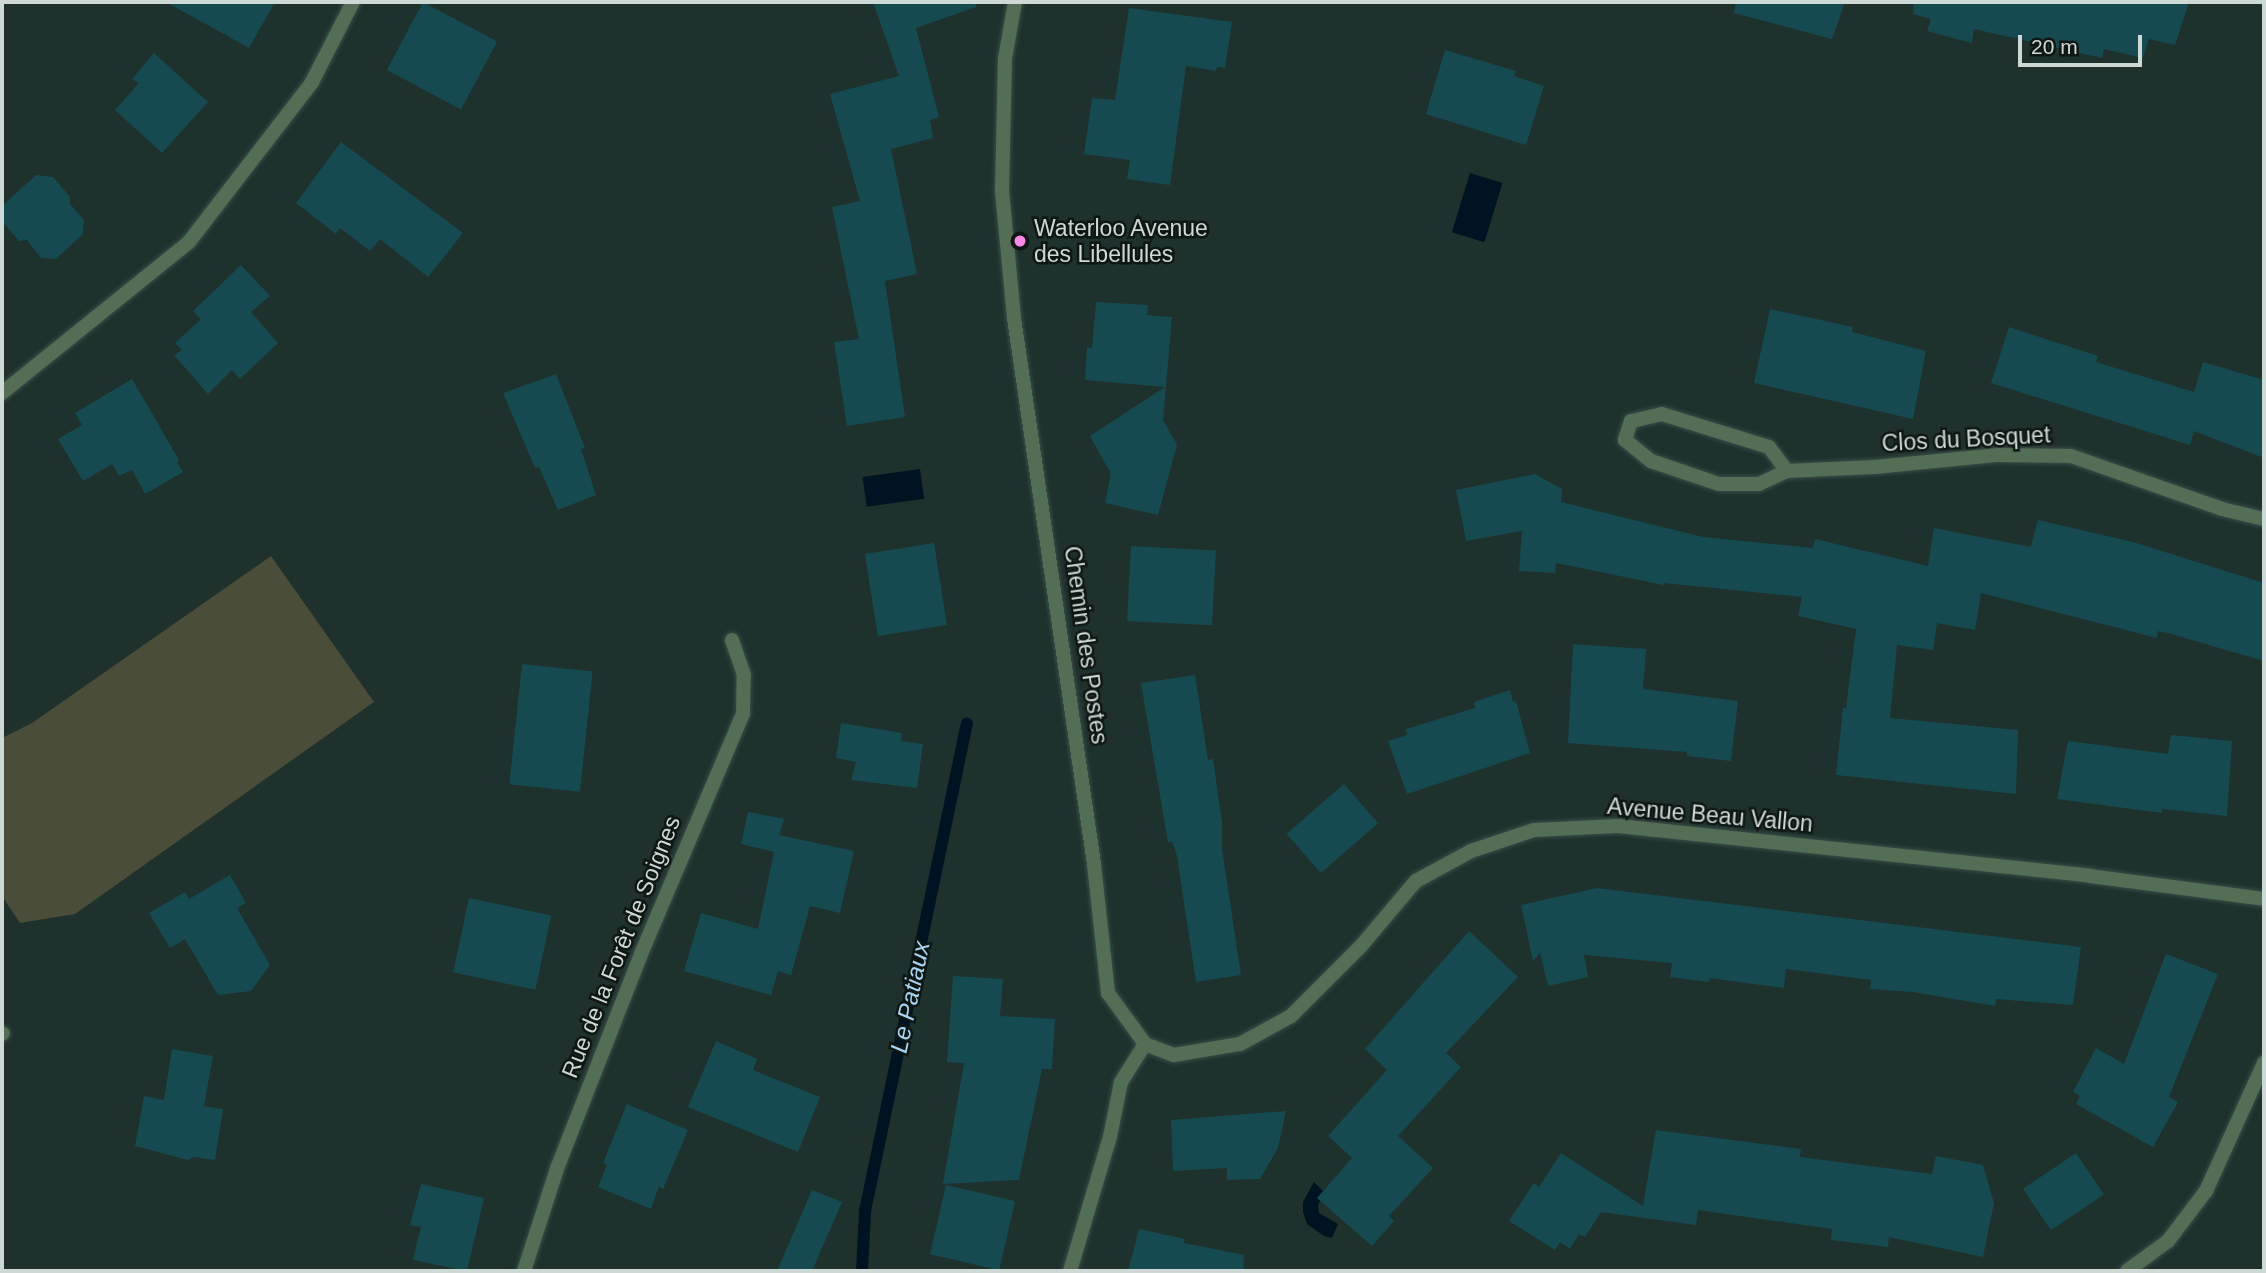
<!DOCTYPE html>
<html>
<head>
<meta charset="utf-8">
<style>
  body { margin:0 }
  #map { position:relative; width:2266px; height:1273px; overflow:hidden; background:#1e312d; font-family:Arial,sans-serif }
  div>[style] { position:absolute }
  .green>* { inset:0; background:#4a4d37 }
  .water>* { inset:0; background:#001322; transform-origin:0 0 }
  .stream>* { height:12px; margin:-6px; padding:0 6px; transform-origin:6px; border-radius:6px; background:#001322 }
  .building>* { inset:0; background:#164a51; transform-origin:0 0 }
  .roads { filter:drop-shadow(0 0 2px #3a4c48) drop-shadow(0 0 2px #3a4c48) }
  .minor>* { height:14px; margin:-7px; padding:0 7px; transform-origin:7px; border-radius:7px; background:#536e54 }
  .dots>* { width:19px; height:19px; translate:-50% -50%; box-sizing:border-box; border:4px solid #0f1715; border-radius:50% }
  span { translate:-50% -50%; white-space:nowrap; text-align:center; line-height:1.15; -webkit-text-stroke:5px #0f1715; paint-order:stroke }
  .poi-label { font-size:23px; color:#ced9d6 }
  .left { translate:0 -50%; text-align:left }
  .street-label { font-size:23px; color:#ced9d6 }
  .water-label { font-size:24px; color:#a6d5f6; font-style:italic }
  .frame { position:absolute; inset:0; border:4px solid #ced9d6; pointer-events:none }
  .scale { position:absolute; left:2018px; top:35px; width:124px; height:32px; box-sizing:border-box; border:4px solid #ced9d6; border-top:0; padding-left:9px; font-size:21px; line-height:24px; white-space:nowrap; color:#ced9d6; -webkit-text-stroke:5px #0f1715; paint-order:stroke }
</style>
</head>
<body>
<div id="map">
  <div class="green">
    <i style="clip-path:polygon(271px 556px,374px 702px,75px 914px,20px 923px,2px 896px,2px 738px,32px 723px)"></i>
  </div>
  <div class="water">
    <i style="left:1470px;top:173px;width:34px;height:62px;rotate:17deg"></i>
    <i style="left:920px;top:469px;width:30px;height:58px;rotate:82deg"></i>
    <i style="clip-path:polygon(1314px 1182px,1325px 1193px,1318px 1205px,1319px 1213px,1338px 1224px,1332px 1238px,1324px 1236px,1307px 1224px,1303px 1212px,1303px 1202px)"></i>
  </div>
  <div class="stream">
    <i style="left:862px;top:1271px;width:60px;rotate:-87.1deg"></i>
    <i style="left:865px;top:1211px;width:498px;rotate:-78.2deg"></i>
  </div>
  <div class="building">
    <i style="clip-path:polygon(166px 2px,275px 2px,249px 48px)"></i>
    <i style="left:423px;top:2px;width:84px;height:77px;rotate:28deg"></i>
    <i style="clip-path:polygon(873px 2px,976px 2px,976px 7px,916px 28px,939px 117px,930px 120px,933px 138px,891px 149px,917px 274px,885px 281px,905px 417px,847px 426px,834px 342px,859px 339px,832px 207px,860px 201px,830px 94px,899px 76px)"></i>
    <i style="clip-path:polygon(1736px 2px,1845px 2px,1832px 39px,1734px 13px)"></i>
    <i style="clip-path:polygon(1914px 2px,2189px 2px,2175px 45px,2149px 39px,2143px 58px,2104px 49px,2102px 58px,1974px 29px,1972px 43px,1927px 31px,1931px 19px,1913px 14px)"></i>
    <i style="clip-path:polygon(1129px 8px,1232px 22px,1225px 68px,1217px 67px,1216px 71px,1186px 66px,1170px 185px,1127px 179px,1130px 160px,1084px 154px,1092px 98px,1115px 100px)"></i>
    <i style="clip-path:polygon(1445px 50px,1516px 71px,1514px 76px,1544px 86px,1526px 145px,1426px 114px)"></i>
    <i style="clip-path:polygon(154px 53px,208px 102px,162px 153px,115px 110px,139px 83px,132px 79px)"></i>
    <i style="clip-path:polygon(341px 142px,463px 233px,428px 277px,380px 239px,370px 251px,340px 228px,336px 234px,296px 203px)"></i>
    <i style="clip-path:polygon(36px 175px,53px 177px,70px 197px,70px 204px,84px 220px,83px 234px,56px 259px,41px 258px,27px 240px,19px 241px,2px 221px,3px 205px)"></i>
    <i style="clip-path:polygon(241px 265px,270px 296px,251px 312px,278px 343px,240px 379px,232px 370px,208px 394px,174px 355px,182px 350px,175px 343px,201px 319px,193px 311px)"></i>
    <i style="clip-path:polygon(1096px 302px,1148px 305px,1147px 315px,1172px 317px,1163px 420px,1177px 445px,1158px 515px,1105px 503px,1111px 474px,1090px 436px,1165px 387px,1085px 380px,1087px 347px,1092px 348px)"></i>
    <i style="clip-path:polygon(1770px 309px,1853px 327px,1852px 332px,1926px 351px,1913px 419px,1754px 383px)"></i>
    <i style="clip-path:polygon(2009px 327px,2098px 356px,2096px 362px,2194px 392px,2203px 362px,2264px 380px,2264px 458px,2194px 431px,2190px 445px,1991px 383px)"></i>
    <i style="clip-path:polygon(556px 374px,585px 448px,581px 449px,596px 495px,558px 510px,539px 467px,535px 468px,503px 393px)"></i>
    <i style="clip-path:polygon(132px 379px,179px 460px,177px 462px,183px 472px,145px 494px,132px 470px,119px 476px,112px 464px,83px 481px,58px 439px,82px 425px,75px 413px)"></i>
    <i style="clip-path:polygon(1535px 474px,1562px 489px,1561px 502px,1703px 537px,1813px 548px,1815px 539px,1928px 566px,1934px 528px,2031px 547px,2038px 520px,2133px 542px,2264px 583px,2264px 661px,2168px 633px,2158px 631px,2157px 638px,1981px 593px,1975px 630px,1937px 623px,1933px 650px,1897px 645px,1890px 718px,2018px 730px,2016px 794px,1836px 775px,1843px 708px,1846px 708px,1856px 629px,1798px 616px,1802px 597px,1664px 583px,1664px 585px,1556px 563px,1555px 573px,1519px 571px,1522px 531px,1466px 541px,1456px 490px)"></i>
    <i style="left:934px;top:543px;width:83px;height:70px;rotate:81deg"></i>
    <i style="left:1131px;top:546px;width:85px;height:75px;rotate:3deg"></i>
    <i style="clip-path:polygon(1573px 644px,1646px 649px,1643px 689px,1738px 701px,1731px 761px,1687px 756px,1687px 752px,1568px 743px)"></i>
    <i style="left:522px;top:664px;width:71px;height:121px;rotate:6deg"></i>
    <i style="clip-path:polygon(1195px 675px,1208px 760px,1213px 759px,1222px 822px,1222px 849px,1241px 975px,1196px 982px,1177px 856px,1172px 841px,1168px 843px,1141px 683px)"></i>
    <i style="clip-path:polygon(1510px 690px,1513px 702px,1516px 701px,1530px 753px,1407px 794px,1388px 741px,1407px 735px,1406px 729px,1475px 708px,1474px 702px)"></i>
    <i style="clip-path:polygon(841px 723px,902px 733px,901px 741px,923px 744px,917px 788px,851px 780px,856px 762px,836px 758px)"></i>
    <i style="clip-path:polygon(2171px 735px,2232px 741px,2227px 816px,2162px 809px,2162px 813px,2057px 799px,2068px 741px,2168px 754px)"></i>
    <i style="left:1344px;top:784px;width:52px;height:76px;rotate:49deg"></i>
    <i style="clip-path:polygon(748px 812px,784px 819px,779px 835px,854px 851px,840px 913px,810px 906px,791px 975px,778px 971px,771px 995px,684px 971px,701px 913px,758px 929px,774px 852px,741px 844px)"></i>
    <i style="clip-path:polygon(230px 875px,246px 903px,237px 908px,270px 965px,251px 991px,218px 995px,185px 939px,170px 948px,149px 913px,185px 892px,189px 899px)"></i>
    <i style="clip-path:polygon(1597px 888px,2081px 947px,2073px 1005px,1996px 999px,1995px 1006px,1913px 992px,1870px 989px,1871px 980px,1786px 969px,1784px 988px,1709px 978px,1709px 982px,1670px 977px,1672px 963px,1584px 955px,1588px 977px,1548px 986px,1540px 953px,1533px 961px,1521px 905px)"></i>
    <i style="left:469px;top:898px;width:84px;height:76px;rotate:12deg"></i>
    <i style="clip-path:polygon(1469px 931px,1518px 977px,1446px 1053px,1461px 1067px,1398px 1136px,1433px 1168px,1389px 1216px,1394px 1221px,1372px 1246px,1317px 1198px,1352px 1158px,1328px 1136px,1387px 1070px,1365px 1049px)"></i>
    <i style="clip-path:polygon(2166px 954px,2218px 974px,2169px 1097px,2178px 1102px,2153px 1147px,2076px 1104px,2080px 1096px,2073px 1092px,2096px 1048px,2124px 1064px)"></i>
    <i style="clip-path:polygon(953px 976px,1003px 979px,1000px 1016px,1055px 1019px,1052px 1069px,1042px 1069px,1019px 1180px,943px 1184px,964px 1063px,947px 1062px)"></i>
    <i style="clip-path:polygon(716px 1041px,757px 1059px,753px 1070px,820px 1097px,798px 1152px,688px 1107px)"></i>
    <i style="clip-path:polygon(172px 1049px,213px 1056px,204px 1106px,223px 1109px,215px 1160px,193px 1157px,188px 1160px,135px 1146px,144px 1096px,164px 1100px)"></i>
    <i style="clip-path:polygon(627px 1104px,688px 1130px,663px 1189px,659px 1186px,651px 1209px,598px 1187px,607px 1165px,603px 1163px)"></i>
    <i style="clip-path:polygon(1286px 1111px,1278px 1148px,1260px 1179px,1227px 1180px,1227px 1168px,1173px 1171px,1171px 1120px)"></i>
    <i style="clip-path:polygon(1656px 1130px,1801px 1149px,1800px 1157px,1932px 1174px,1936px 1156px,1983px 1165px,1994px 1203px,1983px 1257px,1889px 1237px,1888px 1247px,1831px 1240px,1832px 1229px,1698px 1210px,1696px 1225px,1601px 1212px,1585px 1237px,1579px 1234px,1570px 1249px,1560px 1242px,1555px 1250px,1509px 1221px,1534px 1183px,1539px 1187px,1561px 1153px,1643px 1206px)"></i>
    <i style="left:2076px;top:1153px;width:50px;height:64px;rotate:56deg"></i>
    <i style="clip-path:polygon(421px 1184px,484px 1198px,467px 1271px,413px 1260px,421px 1227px,410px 1225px)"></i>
    <i style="left:946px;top:1185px;width:71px;height:71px;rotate:13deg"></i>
    <i style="clip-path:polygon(812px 1190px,842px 1202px,812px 1271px,777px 1271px)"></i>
    <i style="clip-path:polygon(1139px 1229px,1185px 1239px,1184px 1243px,1244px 1255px,1243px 1271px,1128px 1271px)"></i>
  </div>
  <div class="roads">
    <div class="minor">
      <i style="left:1015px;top:2px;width:58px;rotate:100deg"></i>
      <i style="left:1005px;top:59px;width:132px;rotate:91.3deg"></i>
      <i style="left:1002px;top:191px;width:128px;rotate:84.6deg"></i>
      <i style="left:1014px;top:318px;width:552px;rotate:81.66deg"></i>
      <i style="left:1094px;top:864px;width:130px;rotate:83.8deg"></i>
      <i style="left:1108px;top:993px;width:63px;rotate:54deg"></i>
      <i style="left:2px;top:393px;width:240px;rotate:-38.9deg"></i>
      <i style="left:189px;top:242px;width:202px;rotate:-52.4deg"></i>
      <i style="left:312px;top:82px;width:90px;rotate:-62.9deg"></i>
      <i style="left:1787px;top:471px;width:30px;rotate:-127deg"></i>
      <i style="left:1769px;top:447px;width:112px;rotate:-162.9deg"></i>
      <i style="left:1662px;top:414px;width:32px;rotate:167deg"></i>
      <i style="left:1631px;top:421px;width:20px;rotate:108deg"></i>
      <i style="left:1625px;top:440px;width:33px;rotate:39deg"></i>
      <i style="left:1651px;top:461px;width:72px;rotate:18.7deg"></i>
      <i style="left:1719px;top:484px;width:40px"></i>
      <i style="left:1759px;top:484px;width:31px;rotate:-25deg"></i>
      <i style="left:1787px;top:471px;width:88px;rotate:-2.6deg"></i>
      <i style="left:1875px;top:467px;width:124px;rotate:-5.6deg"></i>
      <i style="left:1998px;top:455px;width:73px;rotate:0.8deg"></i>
      <i style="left:2071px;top:456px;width:160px;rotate:19.3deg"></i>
      <i style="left:2222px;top:509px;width:43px;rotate:13.4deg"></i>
      <i style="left:2px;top:1034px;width:1px;rotate:-45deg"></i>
      <i style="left:1145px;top:1044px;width:31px;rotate:21deg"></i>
      <i style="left:1174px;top:1055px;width:67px;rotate:-9.5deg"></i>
      <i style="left:1240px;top:1044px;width:58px;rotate:-28.8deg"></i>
      <i style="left:1291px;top:1016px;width:99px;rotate:-45deg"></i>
      <i style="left:1361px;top:946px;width:85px;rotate:-49.8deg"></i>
      <i style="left:1416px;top:881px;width:63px;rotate:-28.6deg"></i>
      <i style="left:1471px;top:851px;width:66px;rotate:-18.4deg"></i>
      <i style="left:1534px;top:830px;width:84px;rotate:-2.7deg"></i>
      <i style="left:1618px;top:826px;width:475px;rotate:6deg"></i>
      <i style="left:2090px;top:876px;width:176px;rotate:7.5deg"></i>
      <i style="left:524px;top:1271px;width:110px;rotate:-72.1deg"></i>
      <i style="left:558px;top:1166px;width:228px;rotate:-68.6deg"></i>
      <i style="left:641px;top:954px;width:261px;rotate:-67deg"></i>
      <i style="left:743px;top:714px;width:39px;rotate:-89deg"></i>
      <i style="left:744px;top:675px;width:37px;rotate:-109deg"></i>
      <i style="left:1070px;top:1271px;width:140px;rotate:-73.4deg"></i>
      <i style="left:1110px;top:1137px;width:56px;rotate:-78.7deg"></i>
      <i style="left:1121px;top:1082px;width:45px;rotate:-57.7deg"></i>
      <i style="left:2127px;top:1271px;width:51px;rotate:-36.2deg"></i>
      <i style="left:2168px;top:1241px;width:63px;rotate:-52.8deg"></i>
      <i style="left:2206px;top:1191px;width:141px;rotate:-65.6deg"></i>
    </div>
  </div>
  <div class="dots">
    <i style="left:1020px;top:241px;background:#fa87e6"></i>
  </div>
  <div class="poi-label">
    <span class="left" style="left:1034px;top:241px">Waterloo Avenue<br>des Libellules</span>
  </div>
  <div class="street-label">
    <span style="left:1966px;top:439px;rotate:-3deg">Clos du Bosquet</span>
    <span style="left:1086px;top:645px;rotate:82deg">Chemin des Postes</span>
    <span style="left:1710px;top:815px;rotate:5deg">Avenue Beau Vallon</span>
    <span style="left:621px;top:947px;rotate:-68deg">Rue de la Forêt de Soignes</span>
  </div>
  <div class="water-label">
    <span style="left:910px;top:997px;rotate:-78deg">Le Patiaux</span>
  </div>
  <div class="frame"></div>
  <div class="scale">20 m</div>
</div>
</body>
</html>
